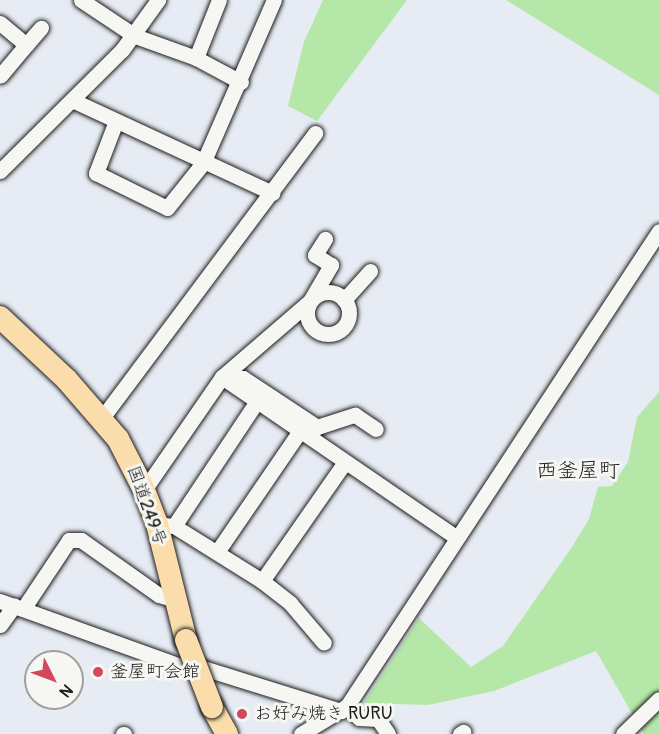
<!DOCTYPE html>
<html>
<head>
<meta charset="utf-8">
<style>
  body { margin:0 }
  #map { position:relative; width:659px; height:734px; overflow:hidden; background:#e6ebf4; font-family:Pangolin,"Klee One",sans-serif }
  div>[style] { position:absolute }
  .green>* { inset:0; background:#b5e8a8 }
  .roads { filter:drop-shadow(0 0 2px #1c1c1c) drop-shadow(0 0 2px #1c1c1c) }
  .minor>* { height:15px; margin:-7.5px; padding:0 7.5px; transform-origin:7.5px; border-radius:7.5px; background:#f6f6f2 }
  .minor>.ring { margin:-7.5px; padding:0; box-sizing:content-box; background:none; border:15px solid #f6f6f2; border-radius:50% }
  .highway>* { height:22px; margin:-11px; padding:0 11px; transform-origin:11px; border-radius:11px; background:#fbddab }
  .bridges { filter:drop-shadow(0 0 2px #1c1c1c) drop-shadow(0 0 2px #1c1c1c) }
  .highway-bridge>* { height:22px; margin:-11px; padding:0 11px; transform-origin:11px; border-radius:11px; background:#fbddab }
  .dots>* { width:16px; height:16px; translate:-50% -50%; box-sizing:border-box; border:3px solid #f6f6f2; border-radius:50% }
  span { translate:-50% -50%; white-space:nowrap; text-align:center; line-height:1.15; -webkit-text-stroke:6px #f6f6f2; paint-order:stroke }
  .street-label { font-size:18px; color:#1c1c1c }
  .poi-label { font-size:18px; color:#1c1c1c }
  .left { translate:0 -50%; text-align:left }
  .quarter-label { font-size:21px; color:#1c1c1c }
  .north { position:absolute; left:24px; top:650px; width:60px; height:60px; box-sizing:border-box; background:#f6f6f2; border:2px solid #9f9f9c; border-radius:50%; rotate:132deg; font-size:16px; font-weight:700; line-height:24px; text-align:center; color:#1c1c1c }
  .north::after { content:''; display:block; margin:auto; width:21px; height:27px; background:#d1495b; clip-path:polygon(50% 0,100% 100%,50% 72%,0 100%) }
</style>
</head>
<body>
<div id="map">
  <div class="green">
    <i style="clip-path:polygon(323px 0,407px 0,317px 121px,288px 106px,304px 42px)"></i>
    <i style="clip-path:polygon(506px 0,659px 0,659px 95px)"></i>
    <i style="clip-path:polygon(659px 392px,659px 734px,644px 734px,596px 651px,494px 691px,428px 705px,364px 703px,419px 618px,471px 667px,503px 646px,572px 547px,589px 519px,598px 487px,612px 486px,628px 462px,637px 417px)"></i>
  </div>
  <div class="roads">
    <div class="minor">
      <i style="left:81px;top:0;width:65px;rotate:33.7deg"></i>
      <i style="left:135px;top:36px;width:65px;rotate:19.8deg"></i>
      <i style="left:196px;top:58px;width:51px;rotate:28.1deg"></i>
      <i style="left:0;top:23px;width:34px;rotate:40deg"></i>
      <i style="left:26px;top:45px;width:40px;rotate:130deg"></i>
      <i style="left:26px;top:45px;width:23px;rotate:-49deg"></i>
      <i style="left:196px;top:58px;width:62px;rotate:-68.4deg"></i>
      <i style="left:72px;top:100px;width:221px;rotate:24.9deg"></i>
      <i style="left:116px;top:121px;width:56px;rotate:111deg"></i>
      <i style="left:96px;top:173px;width:79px;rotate:26.2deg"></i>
      <i style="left:167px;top:208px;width:58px;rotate:-51.3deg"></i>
      <i style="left:203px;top:163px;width:178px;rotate:-66.5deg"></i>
      <i style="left:0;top:171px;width:172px;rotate:-44.8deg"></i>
      <i style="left:122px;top:50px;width:62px;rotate:-54.2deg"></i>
      <i class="ring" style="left:307px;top:292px;width:27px;height:27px"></i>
      <i style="left:344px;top:300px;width:39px;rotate:-48deg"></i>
      <i style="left:222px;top:377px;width:283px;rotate:34.4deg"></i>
      <i style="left:222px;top:377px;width:21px;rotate:3deg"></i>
      <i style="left:243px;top:378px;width:89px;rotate:33.5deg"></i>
      <i style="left:317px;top:427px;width:40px;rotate:-18deg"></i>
      <i style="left:355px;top:415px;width:25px;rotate:34deg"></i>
      <i style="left:102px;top:418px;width:356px;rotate:-53.2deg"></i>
      <i style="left:144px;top:490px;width:137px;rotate:-55.4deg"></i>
      <i style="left:222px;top:377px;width:116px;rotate:-40.8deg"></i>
      <i style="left:310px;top:301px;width:42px;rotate:-59.7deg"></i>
      <i style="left:331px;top:265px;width:19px;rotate:-148deg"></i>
      <i style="left:315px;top:255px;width:19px;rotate:-58deg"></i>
      <i style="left:157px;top:524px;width:17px;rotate:7deg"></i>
      <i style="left:174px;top:526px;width:104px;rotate:32deg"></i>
      <i style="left:262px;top:581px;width:145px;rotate:-55.1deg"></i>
      <i style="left:174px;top:526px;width:150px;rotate:-56.4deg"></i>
      <i style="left:217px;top:552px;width:147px;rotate:-55.6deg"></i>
      <i style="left:262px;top:581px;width:36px;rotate:38deg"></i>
      <i style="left:290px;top:603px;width:52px;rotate:49.6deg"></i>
      <i style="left:0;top:601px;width:192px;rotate:19.8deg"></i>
      <i style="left:181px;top:666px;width:22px;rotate:5deg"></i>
      <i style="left:203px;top:668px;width:145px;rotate:17.3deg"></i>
      <i style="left:23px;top:609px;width:83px;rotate:-56.3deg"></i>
      <i style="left:69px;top:540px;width:12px"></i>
      <i style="left:81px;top:540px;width:95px;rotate:35.2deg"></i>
      <i style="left:159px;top:595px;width:18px;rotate:16deg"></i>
      <i style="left:0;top:625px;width:24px;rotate:-54deg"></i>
      <i style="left:347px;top:706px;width:17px;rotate:45deg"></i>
      <i style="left:359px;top:718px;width:19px;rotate:3deg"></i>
      <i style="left:378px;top:719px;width:18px;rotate:56deg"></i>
      <i style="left:123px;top:734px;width:1px"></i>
      <i style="left:301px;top:734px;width:54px;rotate:-31.3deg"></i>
      <i style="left:347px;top:706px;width:568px;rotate:-56.7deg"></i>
      <i style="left:460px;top:734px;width:4px;rotate:-34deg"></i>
      <i style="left:623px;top:734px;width:50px;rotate:-44.2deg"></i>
    </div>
    <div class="highway">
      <i style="left:0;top:317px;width:92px;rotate:43.2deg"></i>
      <i style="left:67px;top:380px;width:78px;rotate:49.2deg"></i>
      <i style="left:118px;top:439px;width:57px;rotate:63deg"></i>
      <i style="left:144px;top:490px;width:36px;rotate:69deg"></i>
      <i style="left:157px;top:524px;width:120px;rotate:76deg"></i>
      <i style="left:212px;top:707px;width:31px;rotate:61deg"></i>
    </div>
  </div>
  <div class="bridges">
    <div class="highway-bridge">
      <i style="left:186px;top:640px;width:72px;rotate:68.8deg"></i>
    </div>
  </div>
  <div class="dots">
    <i style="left:98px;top:672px;background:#d1495b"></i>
    <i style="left:242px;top:714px;background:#d1495b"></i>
  </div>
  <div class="street-label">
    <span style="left:146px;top:506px;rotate:70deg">国道249号</span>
  </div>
  <div class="poi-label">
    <span class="left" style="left:110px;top:672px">釜屋町会館</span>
    <span class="left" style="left:254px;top:714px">お好み焼き RURU</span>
  </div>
  <div class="quarter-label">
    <span style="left:578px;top:471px">西釜屋町</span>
  </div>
  <div class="north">N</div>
</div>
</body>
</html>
